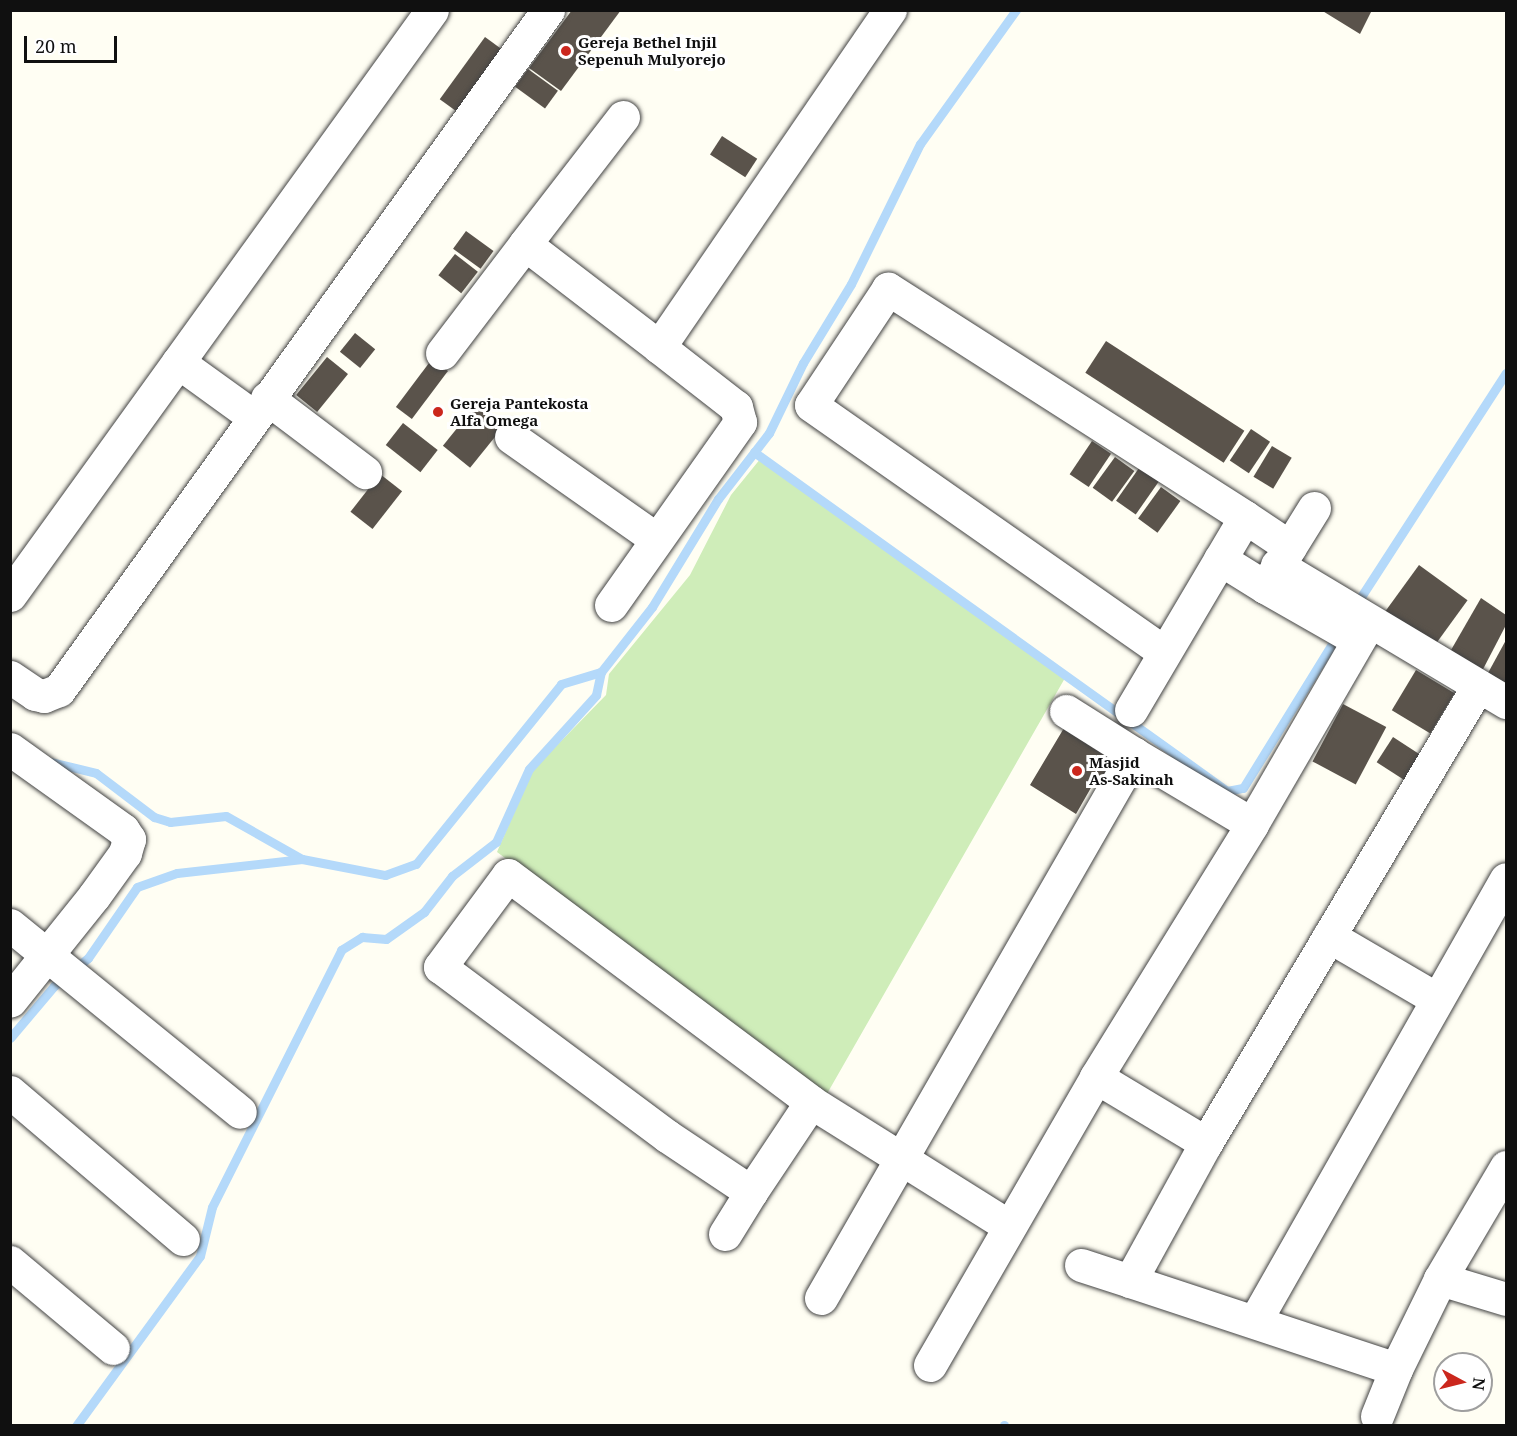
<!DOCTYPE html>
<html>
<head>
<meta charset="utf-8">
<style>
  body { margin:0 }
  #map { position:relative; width:1517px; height:1436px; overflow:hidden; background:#fffef3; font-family:"Noto Serif",serif }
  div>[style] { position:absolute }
  .green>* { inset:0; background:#cfedb9 }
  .stream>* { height:9px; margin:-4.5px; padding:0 4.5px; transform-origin:4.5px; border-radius:4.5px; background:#b4d9fa }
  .building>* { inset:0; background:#5a534b; transform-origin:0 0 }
  .roads { filter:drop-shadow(0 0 2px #434343) drop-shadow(0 0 2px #434343) }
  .minor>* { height:33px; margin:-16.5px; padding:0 16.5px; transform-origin:16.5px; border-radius:16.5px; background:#fff }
  .dots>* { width:16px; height:16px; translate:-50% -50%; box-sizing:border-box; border:3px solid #fff; border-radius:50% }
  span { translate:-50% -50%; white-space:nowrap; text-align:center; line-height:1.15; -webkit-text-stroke:6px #fff; paint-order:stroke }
  .poi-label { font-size:15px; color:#101010; font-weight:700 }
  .left { translate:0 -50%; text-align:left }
  .frame { position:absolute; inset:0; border:12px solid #101010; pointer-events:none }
  .north { position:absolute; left:1433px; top:1352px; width:60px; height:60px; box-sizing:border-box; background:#fff; border:2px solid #9f9f9f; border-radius:50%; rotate:97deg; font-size:16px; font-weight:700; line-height:24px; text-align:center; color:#101010 }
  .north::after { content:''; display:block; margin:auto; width:21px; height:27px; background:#cb271d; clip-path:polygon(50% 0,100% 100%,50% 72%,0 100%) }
  .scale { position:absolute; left:24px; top:36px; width:93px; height:27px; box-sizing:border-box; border:3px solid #101010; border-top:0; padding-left:8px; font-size:18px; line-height:21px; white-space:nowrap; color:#101010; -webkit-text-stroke:4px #fff; paint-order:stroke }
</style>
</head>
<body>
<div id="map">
  <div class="green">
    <i style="clip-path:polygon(761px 458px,1065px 678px,824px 1099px,497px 852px,532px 771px,606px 695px,609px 674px,690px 575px,731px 495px)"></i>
  </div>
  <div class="stream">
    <i style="left:754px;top:452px;width:582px;rotate:35.63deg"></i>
    <i style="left:1227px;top:791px;width:16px;rotate:-11deg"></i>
    <i style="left:1243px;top:788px;width:172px;rotate:-58.3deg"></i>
    <i style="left:1357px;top:603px;width:274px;rotate:-57.1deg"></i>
    <i style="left:51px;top:762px;width:46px;rotate:13.7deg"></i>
    <i style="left:96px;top:773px;width:73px;rotate:37.2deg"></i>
    <i style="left:154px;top:817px;width:17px;rotate:17deg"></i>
    <i style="left:170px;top:822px;width:56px;rotate:-6.1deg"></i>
    <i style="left:226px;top:816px;width:87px;rotate:29.5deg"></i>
    <i style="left:302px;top:859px;width:85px;rotate:10.9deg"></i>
    <i style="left:385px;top:875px;width:33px;rotate:-20deg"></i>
    <i style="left:416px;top:864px;width:231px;rotate:-51.1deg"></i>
    <i style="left:561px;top:684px;width:42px;rotate:-16.7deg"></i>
    <i style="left:10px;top:1038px;width:68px;rotate:-49.8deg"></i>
    <i style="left:54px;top:986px;width:44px;rotate:-39.5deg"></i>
    <i style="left:88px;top:958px;width:86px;rotate:-55.4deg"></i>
    <i style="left:137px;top:887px;width:42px;rotate:-19.3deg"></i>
    <i style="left:177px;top:873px;width:126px;rotate:-6.4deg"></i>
    <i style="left:76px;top:1426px;width:210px;rotate:-53.9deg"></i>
    <i style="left:200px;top:1256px;width:50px;rotate:-76.2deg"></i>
    <i style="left:212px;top:1207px;width:288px;rotate:-63.3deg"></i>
    <i style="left:341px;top:950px;width:25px;rotate:-32deg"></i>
    <i style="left:362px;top:937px;width:24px;rotate:5deg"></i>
    <i style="left:386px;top:939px;width:47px;rotate:-35.4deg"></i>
    <i style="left:424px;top:912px;width:46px;rotate:-52.1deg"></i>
    <i style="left:452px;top:876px;width:56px;rotate:-37.7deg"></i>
    <i style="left:496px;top:842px;width:80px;rotate:-65.7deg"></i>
    <i style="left:529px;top:769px;width:100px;rotate:-47.8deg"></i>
    <i style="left:596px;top:695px;width:24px;rotate:-78deg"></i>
    <i style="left:601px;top:672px;width:83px;rotate:-51.9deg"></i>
    <i style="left:652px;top:607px;width:127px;rotate:-58.6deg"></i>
    <i style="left:718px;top:499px;width:83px;rotate:-52.3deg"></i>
    <i style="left:769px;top:433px;width:78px;rotate:-64.1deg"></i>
    <i style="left:803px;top:363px;width:92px;rotate:-58.7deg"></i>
    <i style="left:851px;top:284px;width:156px;rotate:-63.8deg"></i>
    <i style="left:920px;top:144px;width:165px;rotate:-54.4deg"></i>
    <i style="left:1004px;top:1426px;width:1px;rotate:-90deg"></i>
  </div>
  <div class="building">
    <i style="clip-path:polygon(572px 10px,621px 10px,561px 91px,529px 68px)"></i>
    <i style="clip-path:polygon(1321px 10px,1372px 10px,1360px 34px)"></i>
    <i style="left:485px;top:37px;width:32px;height:77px;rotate:36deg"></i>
    <i style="left:528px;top:69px;width:37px;height:22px;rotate:36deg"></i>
    <i style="left:722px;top:136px;width:42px;height:22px;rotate:33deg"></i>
    <i style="left:466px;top:231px;width:34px;height:22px;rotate:36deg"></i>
    <i style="left:455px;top:254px;width:29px;height:27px;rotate:38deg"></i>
    <i style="left:355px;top:333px;width:26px;height:24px;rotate:39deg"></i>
    <i style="left:1106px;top:341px;width:165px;height:38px;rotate:33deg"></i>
    <i style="left:327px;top:357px;width:27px;height:49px;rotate:39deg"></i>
    <i style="left:432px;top:359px;width:20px;height:60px;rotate:37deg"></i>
    <i style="left:475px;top:406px;width:35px;height:51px;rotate:39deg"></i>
    <i style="left:403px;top:423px;width:44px;height:28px;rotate:38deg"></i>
    <i style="left:1251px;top:429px;width:23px;height:38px;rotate:34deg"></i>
    <i style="left:1092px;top:441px;width:23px;height:40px;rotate:34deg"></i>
    <i style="left:1272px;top:446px;width:23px;height:36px;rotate:31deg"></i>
    <i style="left:1115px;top:457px;width:24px;height:38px;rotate:36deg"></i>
    <i style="left:1139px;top:468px;width:24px;height:40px;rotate:35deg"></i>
    <i style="left:380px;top:474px;width:28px;height:48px;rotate:38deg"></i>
    <i style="left:1161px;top:487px;width:24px;height:39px;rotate:36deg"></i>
    <i style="left:1419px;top:565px;width:60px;height:68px;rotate:36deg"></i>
    <i style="clip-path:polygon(1481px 598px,1506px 615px,1506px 625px,1480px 675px,1447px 657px)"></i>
    <i style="clip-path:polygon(1506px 640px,1506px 683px,1488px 673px)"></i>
    <i style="left:1416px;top:670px;width:45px;height:47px;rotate:31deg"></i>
    <i style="left:1343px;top:704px;width:49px;height:65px;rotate:28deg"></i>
    <i style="clip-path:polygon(1064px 728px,1121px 764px,1107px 785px,1096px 779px,1076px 814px,1030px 785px)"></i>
    <i style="left:1393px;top:737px;width:44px;height:30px;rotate:33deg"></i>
  </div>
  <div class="roads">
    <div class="minor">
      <i style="left:623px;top:117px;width:160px;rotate:127.7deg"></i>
      <i style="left:525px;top:244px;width:169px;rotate:37.5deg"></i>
      <i style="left:442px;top:353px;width:137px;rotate:-52.7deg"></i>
      <i style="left:178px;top:362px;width:94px;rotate:35.9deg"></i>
      <i style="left:267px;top:398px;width:123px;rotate:37.1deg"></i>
      <i style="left:511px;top:437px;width:177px;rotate:35.1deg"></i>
      <i style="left:1245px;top:517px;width:54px;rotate:33.7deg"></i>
      <i style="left:1220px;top:559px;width:53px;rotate:31.9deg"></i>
      <i style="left:1265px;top:587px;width:93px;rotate:-58.2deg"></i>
      <i style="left:1277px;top:565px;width:267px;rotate:30.9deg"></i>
      <i style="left:1265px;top:587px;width:107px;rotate:29.7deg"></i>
      <i style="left:10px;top:595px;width:721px;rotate:-54.19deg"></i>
      <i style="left:611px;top:605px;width:224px;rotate:-54.8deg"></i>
      <i style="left:740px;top:422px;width:16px;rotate:-105deg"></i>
      <i style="left:736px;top:407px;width:98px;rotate:-142.1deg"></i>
      <i style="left:659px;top:347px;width:409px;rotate:-55.6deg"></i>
      <i style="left:10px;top:677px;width:30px;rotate:34deg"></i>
      <i style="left:35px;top:694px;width:9px;rotate:13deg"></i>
      <i style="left:44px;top:696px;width:16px;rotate:-22deg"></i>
      <i style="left:59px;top:690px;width:838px;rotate:-54.28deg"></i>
      <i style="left:1131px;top:710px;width:224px;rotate:-59.4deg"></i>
      <i style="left:1245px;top:517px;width:424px;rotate:-147.4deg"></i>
      <i style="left:888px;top:289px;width:139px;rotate:123.6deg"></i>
      <i style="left:811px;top:405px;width:429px;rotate:35deg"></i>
      <i style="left:1066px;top:711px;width:80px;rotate:32.3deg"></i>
      <i style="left:10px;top:749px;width:139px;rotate:35.6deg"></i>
      <i style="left:123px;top:830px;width:11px;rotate:56deg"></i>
      <i style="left:129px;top:839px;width:15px;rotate:106deg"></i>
      <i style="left:125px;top:853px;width:53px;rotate:125.8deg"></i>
      <i style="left:94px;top:896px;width:134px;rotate:128.7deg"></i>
      <i style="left:10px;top:925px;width:296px;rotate:39.1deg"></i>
      <i style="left:1329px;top:936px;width:125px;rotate:30.3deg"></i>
      <i style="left:1096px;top:1077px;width:128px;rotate:31deg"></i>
      <i style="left:10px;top:1092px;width:227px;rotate:40.4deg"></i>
      <i style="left:811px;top:1102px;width:108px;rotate:123.7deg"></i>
      <i style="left:751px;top:1192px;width:101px;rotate:-146.3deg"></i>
      <i style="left:667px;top:1136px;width:283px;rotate:-143.3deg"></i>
      <i style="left:440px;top:967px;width:114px;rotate:-53.5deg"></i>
      <i style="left:508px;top:875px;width:379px;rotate:36.8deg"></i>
      <i style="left:811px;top:1102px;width:234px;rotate:32.1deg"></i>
      <i style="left:725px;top:1234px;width:49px;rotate:-58.2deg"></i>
      <i style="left:10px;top:1262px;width:134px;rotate:39.9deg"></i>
      <i style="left:1081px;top:1265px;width:52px;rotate:18.1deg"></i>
      <i style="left:1440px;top:1279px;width:69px;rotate:16.9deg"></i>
      <i style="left:821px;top:1298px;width:628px;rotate:-60.09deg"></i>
      <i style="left:1134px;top:754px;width:137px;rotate:30.7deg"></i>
      <i style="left:1255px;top:1321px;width:508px;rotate:-60.41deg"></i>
      <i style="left:930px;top:1365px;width:332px;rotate:-60deg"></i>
      <i style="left:1096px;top:1077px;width:297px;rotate:-58.3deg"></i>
      <i style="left:1252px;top:824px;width:233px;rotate:-59.9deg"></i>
      <i style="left:1396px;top:1369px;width:280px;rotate:-161.7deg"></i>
      <i style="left:1130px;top:1281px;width:158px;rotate:-61.2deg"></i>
      <i style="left:1206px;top:1143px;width:532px;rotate:-59.24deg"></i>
      <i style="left:1377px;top:1416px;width:51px;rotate:-68deg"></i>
      <i style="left:1396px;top:1369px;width:100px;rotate:-63.9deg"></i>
      <i style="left:1440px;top:1279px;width:130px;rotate:-59.5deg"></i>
    </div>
  </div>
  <div class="dots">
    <i style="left:566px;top:51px;background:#cb271d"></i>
    <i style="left:438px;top:412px;background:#cb271d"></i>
    <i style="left:1077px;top:771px;background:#cb271d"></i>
  </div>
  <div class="poi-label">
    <span class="left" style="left:578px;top:51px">Gereja Bethel Injil<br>Sepenuh Mulyorejo</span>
    <span class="left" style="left:450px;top:412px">Gereja Pantekosta<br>Alfa Omega</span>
    <span class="left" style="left:1089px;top:771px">Masjid<br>As-Sakinah</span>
  </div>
  <div class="frame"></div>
  <div class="north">N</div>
  <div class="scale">20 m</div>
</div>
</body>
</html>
